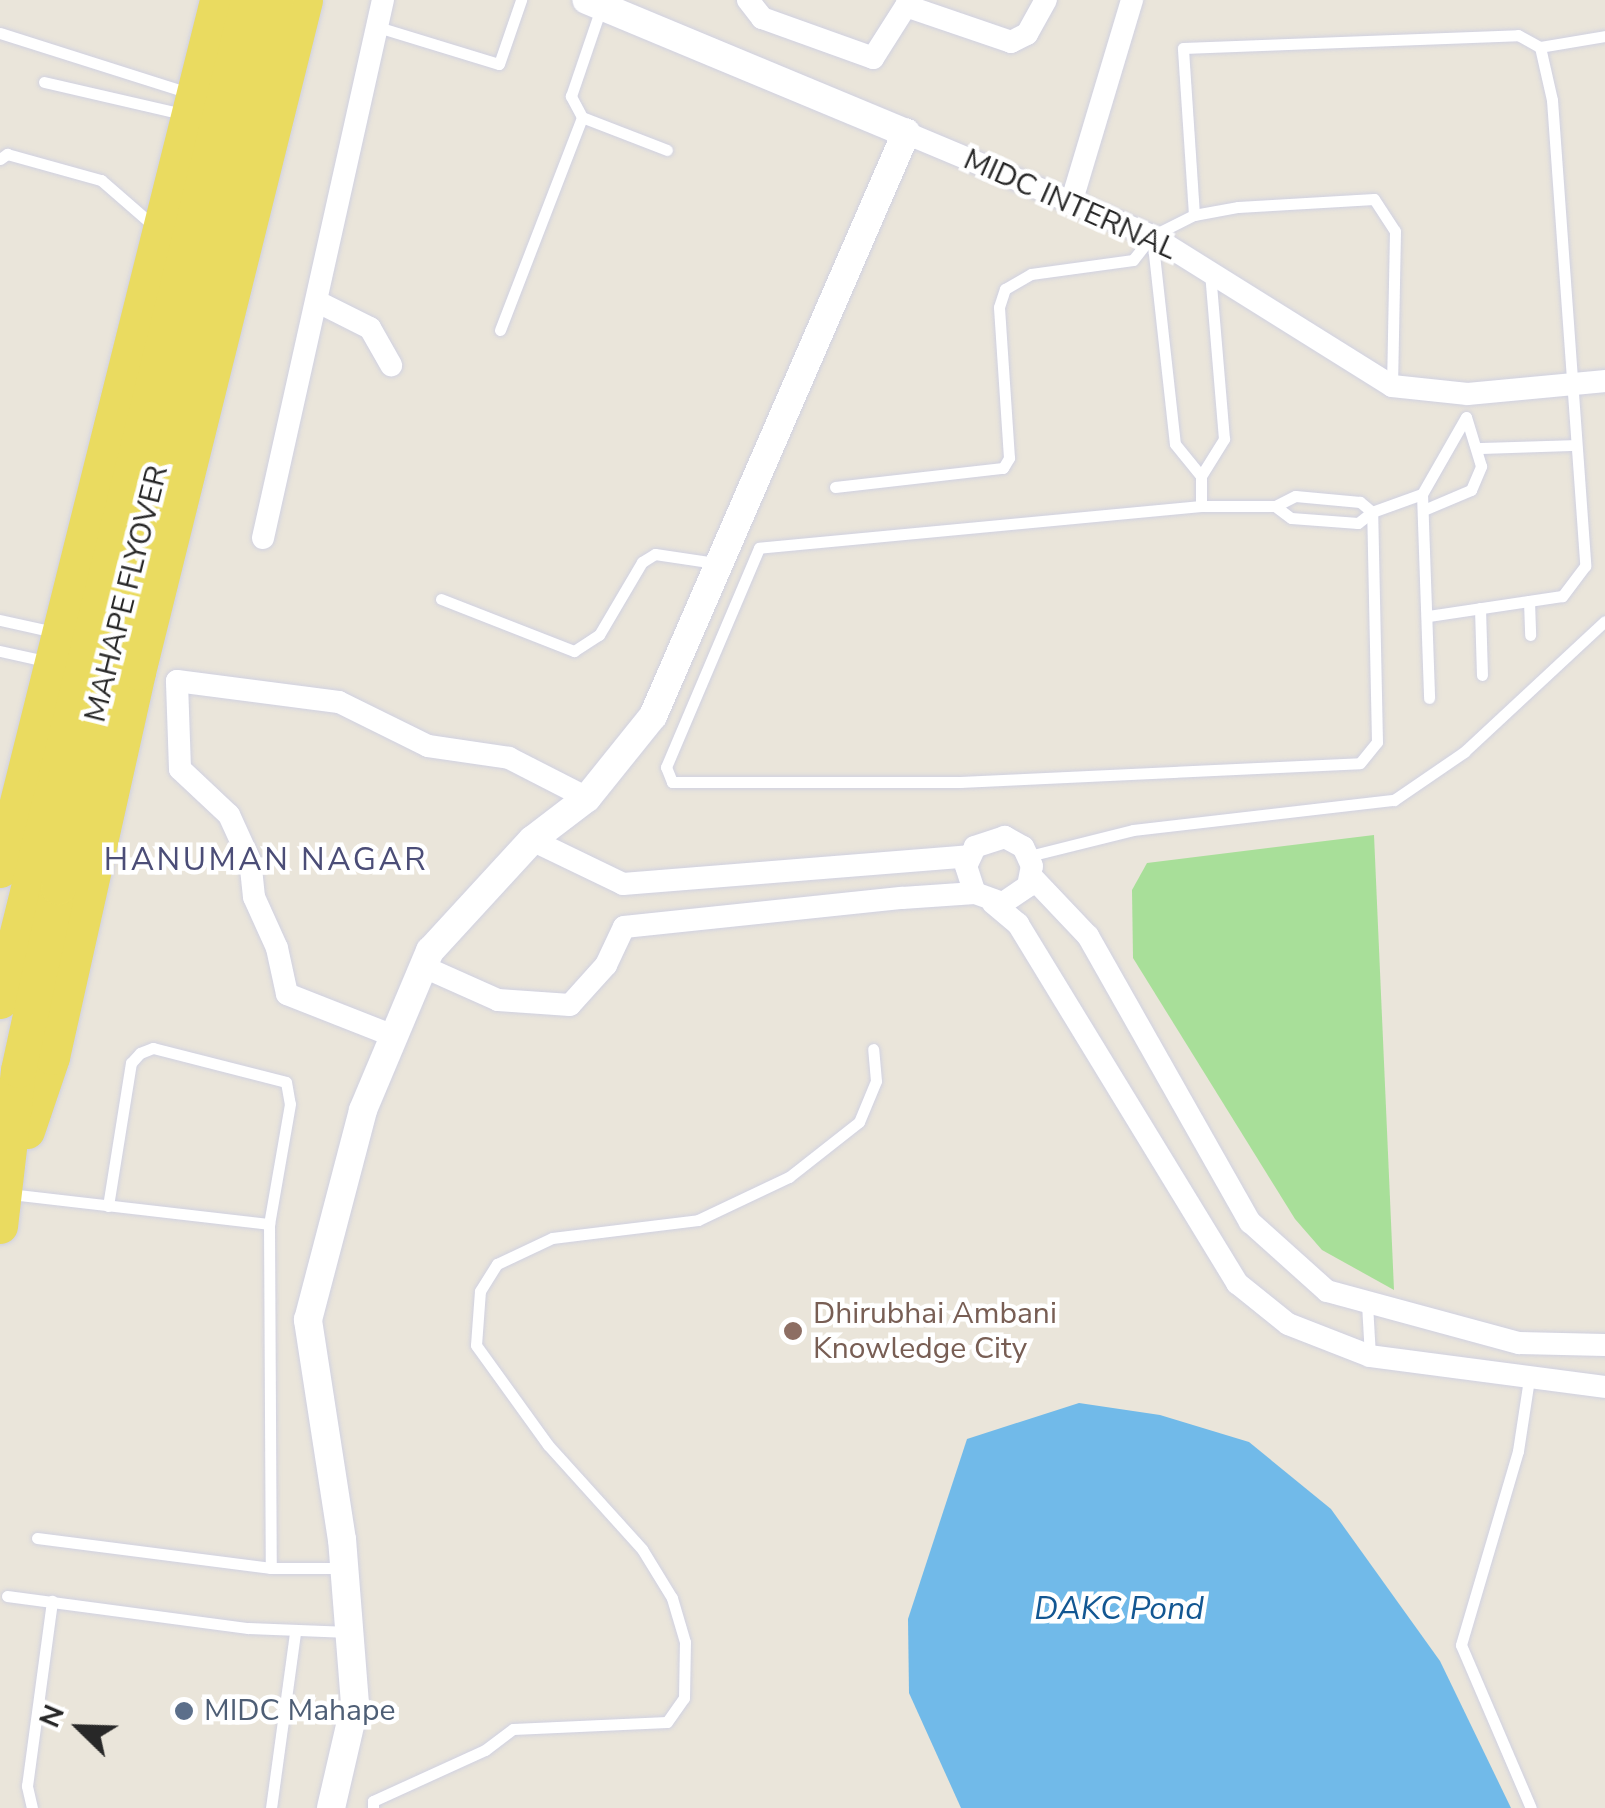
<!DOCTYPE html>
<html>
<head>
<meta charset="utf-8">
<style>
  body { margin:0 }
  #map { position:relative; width:1605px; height:1808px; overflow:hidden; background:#eae5da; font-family:"Nunito Sans",sans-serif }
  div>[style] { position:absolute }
  .green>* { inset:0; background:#a8df99 }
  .water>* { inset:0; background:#71bae9 }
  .roads { filter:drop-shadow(0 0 2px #d0d1e1) drop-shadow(0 0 2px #d0d1e1) }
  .service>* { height:11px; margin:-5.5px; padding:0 5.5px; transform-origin:5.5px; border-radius:5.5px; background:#fff }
  .minor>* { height:22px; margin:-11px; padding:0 11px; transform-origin:11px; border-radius:11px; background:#fff }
  .tertiary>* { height:28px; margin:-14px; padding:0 14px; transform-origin:14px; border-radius:14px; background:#fff }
  .primary>* { height:35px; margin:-17.5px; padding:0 17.5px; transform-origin:17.5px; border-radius:17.5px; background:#eadb60 }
  .dots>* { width:28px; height:28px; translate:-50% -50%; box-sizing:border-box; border:5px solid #fff; border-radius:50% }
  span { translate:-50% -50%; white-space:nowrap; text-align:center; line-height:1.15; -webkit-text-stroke:9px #fff; paint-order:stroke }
  .street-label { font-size:30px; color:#282828 }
  .education-label { font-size:30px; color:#785e54 }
  .left { translate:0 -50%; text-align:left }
  .service-label { font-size:30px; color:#4e5e75 }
  .neighbourhood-label { font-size:32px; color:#4b4d77; letter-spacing:2.5px }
  .water-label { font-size:32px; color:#135792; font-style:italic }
  .north { position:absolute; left:30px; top:1678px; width:100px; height:100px; -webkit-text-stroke:8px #fff; paint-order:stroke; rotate:293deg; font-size:28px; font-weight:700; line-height:40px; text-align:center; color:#282828 }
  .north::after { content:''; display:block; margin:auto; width:35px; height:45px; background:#282828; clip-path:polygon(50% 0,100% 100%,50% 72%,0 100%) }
</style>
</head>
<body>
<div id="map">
  <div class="green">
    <i style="clip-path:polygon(1374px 835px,1394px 1290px,1322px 1250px,1295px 1219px,1133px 958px,1132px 890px,1147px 863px)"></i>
  </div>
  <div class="water">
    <i style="clip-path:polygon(1079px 1403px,1160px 1415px,1249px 1442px,1331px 1509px,1440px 1661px,1511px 1808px,961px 1808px,909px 1693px,908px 1619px,967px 1439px)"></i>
  </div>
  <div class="roads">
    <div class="service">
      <i style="left:381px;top:28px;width:123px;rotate:17deg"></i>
      <i style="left:499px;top:64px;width:68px;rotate:-71deg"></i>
      <i style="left:0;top:33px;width:198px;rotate:17.6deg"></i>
      <i style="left:1540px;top:47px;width:66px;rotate:-9.6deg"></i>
      <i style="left:44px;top:82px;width:143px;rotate:13deg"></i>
      <i style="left:582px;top:117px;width:91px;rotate:21.2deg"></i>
      <i style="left:0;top:159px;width:9px;rotate:-36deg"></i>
      <i style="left:7px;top:154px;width:98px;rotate:15.5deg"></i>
      <i style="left:101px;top:180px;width:72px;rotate:41deg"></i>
      <i style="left:1194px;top:215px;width:167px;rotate:-93.8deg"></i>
      <i style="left:1183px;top:48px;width:335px;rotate:-2.2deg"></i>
      <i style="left:1518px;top:35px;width:25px;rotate:29deg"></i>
      <i style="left:1540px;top:47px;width:54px;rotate:77.2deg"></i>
      <i style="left:1552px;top:100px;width:467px;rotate:85.9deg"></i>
      <i style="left:1585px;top:566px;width:38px;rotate:127deg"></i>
      <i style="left:1562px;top:596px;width:135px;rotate:171.5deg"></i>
      <i style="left:1152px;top:236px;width:209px;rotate:83.7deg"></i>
      <i style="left:1175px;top:444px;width:41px;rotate:50.9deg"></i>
      <i style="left:500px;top:330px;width:228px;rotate:-68.9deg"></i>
      <i style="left:582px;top:117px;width:24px;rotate:-118deg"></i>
      <i style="left:571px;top:96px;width:96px;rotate:-71.2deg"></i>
      <i style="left:1479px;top:448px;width:94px;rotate:-1.8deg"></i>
      <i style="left:835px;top:487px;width:169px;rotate:-6.5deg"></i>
      <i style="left:1003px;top:468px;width:12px;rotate:-59deg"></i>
      <i style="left:1009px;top:458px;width:151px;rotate:-93.8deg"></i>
      <i style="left:999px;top:307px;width:19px;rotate:-72deg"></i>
      <i style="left:1005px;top:289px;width:30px;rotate:-30deg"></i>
      <i style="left:1031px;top:274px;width:103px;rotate:-7.8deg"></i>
      <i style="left:1133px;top:260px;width:31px;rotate:-52deg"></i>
      <i style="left:1152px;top:236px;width:47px;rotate:-26.6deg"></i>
      <i style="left:1194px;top:215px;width:45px;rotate:-10.3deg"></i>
      <i style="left:1238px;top:207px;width:136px;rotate:-3.4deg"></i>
      <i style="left:1374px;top:199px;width:38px;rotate:57deg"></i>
      <i style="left:1395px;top:231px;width:155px;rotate:91.1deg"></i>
      <i style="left:1201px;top:506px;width:30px;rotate:-90deg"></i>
      <i style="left:1201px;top:476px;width:44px;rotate:-58.1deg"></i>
      <i style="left:1224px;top:439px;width:168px;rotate:-94.8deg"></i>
      <i style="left:1275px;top:506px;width:20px;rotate:37deg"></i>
      <i style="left:1291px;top:518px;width:67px;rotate:4.3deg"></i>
      <i style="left:1358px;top:523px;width:18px;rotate:-38deg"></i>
      <i style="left:1372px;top:512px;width:16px;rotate:-140deg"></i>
      <i style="left:1360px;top:502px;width:65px;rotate:-174.7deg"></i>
      <i style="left:1295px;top:496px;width:22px;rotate:153deg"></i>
      <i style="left:1275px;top:506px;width:74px;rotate:180deg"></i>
      <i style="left:1201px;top:506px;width:444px;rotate:174.6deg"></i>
      <i style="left:759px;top:548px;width:238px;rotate:113deg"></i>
      <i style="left:666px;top:767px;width:16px;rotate:68deg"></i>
      <i style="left:672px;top:782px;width:288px"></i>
      <i style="left:960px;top:782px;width:400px;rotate:-2.7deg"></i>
      <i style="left:1360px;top:763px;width:27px;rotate:-51deg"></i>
      <i style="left:1377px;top:742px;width:230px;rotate:-91.2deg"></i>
      <i style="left:1372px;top:512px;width:53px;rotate:-19.8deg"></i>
      <i style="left:1426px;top:509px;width:49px;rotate:-22.9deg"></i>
      <i style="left:1471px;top:490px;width:26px;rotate:-67deg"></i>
      <i style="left:1481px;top:466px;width:51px;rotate:-107deg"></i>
      <i style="left:1466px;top:417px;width:89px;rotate:119.7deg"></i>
      <i style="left:1422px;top:494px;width:204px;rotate:88deg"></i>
      <i style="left:441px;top:599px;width:143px;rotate:21.4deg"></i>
      <i style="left:574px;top:651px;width:30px;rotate:-33deg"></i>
      <i style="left:599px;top:635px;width:85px;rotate:-59.5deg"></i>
      <i style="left:642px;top:562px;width:15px;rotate:-32deg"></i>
      <i style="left:655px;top:554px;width:61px;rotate:8.5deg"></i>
      <i style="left:1529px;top:601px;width:34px;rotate:88deg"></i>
      <i style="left:1480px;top:608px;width:67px;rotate:88.3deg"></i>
      <i style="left:0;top:620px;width:55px;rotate:12.5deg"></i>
      <i style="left:0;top:651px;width:47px;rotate:12.3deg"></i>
      <i style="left:1029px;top:856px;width:107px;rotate:-14deg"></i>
      <i style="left:1133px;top:830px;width:263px;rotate:-6.6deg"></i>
      <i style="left:1394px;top:800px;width:85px;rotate:-34.4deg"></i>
      <i style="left:1464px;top:752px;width:192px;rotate:-42.9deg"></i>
      <i style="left:10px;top:1194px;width:261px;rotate:6.6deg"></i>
      <i style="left:108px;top:1206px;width:145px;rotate:-80.9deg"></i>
      <i style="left:131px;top:1063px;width:13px;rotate:-48deg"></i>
      <i style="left:140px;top:1053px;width:14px;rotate:-21deg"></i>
      <i style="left:153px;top:1048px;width:137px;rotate:14.3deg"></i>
      <i style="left:286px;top:1082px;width:22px;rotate:80deg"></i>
      <i style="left:290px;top:1104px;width:122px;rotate:99.9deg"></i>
      <i style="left:269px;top:1224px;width:344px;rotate:89.7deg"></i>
      <i style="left:1367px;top:1304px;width:52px;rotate:86.7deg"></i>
      <i style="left:1529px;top:1379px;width:73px;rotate:98.7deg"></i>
      <i style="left:1518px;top:1451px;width:202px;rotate:106.4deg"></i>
      <i style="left:1461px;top:1645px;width:177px;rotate:66.8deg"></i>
      <i style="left:37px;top:1538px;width:236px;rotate:7.3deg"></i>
      <i style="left:271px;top:1568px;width:70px"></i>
      <i style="left:7px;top:1596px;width:243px;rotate:7.6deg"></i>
      <i style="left:248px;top:1628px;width:101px;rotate:2.3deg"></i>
      <i style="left:32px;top:1808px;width:23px;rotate:-103deg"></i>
      <i style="left:27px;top:1786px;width:187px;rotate:-82.3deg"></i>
      <i style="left:271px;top:1808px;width:178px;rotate:-82.2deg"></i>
      <i style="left:373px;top:1808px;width:7px;rotate:-90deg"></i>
      <i style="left:373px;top:1801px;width:123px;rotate:-24.5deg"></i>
      <i style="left:485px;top:1750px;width:35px;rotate:-37deg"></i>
      <i style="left:513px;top:1729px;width:154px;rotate:-2.6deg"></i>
      <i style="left:667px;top:1722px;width:29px;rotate:-55deg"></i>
      <i style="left:684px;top:1698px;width:56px;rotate:-89deg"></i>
      <i style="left:685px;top:1642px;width:46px;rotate:-106.5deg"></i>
      <i style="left:672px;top:1598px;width:57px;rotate:-121.5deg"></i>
      <i style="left:642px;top:1549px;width:140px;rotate:-132.1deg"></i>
      <i style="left:548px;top:1445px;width:123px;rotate:-125.8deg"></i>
      <i style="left:476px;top:1345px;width:54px;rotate:-85.8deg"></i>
      <i style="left:480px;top:1291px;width:32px;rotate:-58deg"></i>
      <i style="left:497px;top:1264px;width:61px;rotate:-25.3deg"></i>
      <i style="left:552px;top:1238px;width:147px;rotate:-7deg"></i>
      <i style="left:698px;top:1220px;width:101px;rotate:-25.3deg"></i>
      <i style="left:789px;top:1177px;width:89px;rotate:-38.2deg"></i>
      <i style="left:859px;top:1122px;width:44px;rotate:-67.5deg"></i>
      <i style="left:876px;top:1081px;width:32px;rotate:-95deg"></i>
    </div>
    <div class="minor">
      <i style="left:748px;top:0;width:23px;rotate:52deg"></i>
      <i style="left:762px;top:18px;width:118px;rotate:19.8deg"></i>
      <i style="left:873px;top:58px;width:62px;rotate:-57.6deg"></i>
      <i style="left:906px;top:6px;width:111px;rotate:18.9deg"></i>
      <i style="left:1011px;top:42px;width:18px;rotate:-27deg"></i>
      <i style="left:1027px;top:34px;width:39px;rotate:-61deg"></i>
      <i style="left:906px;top:133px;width:267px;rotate:22.7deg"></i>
      <i style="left:1152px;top:236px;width:283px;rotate:32deg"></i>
      <i style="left:1392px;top:386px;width:76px;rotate:6deg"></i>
      <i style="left:1468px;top:394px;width:138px;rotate:-5.4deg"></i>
      <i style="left:1072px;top:200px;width:209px;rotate:-73.3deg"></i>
      <i style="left:320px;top:303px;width:56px;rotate:26.6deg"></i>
      <i style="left:370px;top:328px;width:43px;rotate:60.4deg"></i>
      <i style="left:263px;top:538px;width:551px;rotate:-77.43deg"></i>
      <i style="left:532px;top:840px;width:101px;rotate:25.8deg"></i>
      <i style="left:623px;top:884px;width:347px;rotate:-4.6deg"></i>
      <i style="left:1031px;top:876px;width:83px;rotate:46.5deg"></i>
      <i style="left:1088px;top:936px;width:329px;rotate:60.5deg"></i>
      <i style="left:1250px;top:1222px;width:103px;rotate:41.9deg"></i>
      <i style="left:1327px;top:1291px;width:199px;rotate:15.2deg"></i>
      <i style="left:1519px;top:1343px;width:86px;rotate:1.3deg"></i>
      <i style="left:993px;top:903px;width:33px;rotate:40deg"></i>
      <i style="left:1018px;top:924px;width:421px;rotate:58.6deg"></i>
      <i style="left:1237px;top:1283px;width:65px;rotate:38.8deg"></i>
      <i style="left:1288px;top:1324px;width:88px;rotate:21.3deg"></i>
      <i style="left:1370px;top:1356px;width:237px;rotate:7.5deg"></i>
      <i style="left:424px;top:967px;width:81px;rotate:24deg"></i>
      <i style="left:498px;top:1000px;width:72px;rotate:4deg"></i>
      <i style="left:570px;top:1005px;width:54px;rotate:-48deg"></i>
      <i style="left:606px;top:965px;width:42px;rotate:-64.7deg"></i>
      <i style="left:624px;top:927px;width:280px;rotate:-6deg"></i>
      <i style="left:902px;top:898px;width:73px;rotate:-3.9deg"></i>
      <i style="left:975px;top:893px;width:30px;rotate:20deg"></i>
      <i style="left:1003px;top:903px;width:30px;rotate:-34deg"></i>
      <i style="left:1028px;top:886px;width:20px;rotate:-79deg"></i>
      <i style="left:1032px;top:866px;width:21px;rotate:-115deg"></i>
      <i style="left:1023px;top:847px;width:21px;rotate:-151deg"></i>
      <i style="left:1005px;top:837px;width:32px;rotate:162deg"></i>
      <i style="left:975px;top:847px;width:21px;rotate:115deg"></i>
      <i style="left:966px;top:866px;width:28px;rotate:72deg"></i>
      <i style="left:391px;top:1035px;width:112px;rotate:-158.5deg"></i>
      <i style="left:287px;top:994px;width:47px;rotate:-102.3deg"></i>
      <i style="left:277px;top:948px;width:56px;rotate:-114.3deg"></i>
      <i style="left:254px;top:897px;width:36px;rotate:-96deg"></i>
      <i style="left:250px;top:861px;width:51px;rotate:-114.5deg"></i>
      <i style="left:229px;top:815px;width:67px;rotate:-136.8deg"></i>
      <i style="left:180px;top:769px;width:88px;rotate:-92deg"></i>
      <i style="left:177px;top:681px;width:163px;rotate:7.4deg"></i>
      <i style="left:339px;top:702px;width:99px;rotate:26.3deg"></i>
      <i style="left:428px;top:746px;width:82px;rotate:8.4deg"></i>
      <i style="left:509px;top:758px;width:88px;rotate:27.1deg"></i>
    </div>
    <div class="tertiary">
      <i style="left:331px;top:1808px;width:107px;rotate:-77deg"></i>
      <i style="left:355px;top:1704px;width:165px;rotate:-94.5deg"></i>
      <i style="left:342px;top:1540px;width:223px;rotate:-98.8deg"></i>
      <i style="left:308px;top:1320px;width:217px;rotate:-75.3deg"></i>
      <i style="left:363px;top:1110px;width:173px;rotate:-67.2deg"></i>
      <i style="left:430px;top:951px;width:151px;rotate:-47.4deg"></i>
      <i style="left:532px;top:840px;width:69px;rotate:-37.4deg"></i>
      <i style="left:587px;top:798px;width:105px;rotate:-51.2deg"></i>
      <i style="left:653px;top:716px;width:636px;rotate:-66.54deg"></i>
      <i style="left:906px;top:133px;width:346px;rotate:-157.4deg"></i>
    </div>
    <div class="primary">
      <i style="left:0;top:870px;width:897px;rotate:-75.99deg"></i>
      <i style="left:0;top:1001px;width:1031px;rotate:-76.09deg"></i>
      <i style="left:27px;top:1131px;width:78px;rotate:-71.3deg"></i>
      <i style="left:52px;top:1057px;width:394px;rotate:-77.4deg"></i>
      <i style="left:138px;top:672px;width:692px;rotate:-76.04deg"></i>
      <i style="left:0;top:1226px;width:157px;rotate:-83.4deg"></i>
      <i style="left:18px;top:1070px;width:187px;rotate:-77.7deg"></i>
      <i style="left:58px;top:887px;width:913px;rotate:-76.19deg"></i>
    </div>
  </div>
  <div class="dots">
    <i style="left:793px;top:1331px;background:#8d6e63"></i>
    <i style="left:184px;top:1711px;background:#5c6f8a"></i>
  </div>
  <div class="street-label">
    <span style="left:1070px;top:205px;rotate:24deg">MIDC INTERNAL</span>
    <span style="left:127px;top:594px;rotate:-76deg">MAHAPE FLYOVER</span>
  </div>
  <div class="education-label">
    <span class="left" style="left:813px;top:1331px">Dhirubhai Ambani<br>Knowledge City</span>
  </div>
  <div class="service-label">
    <span class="left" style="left:204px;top:1711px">MIDC Mahape</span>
  </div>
  <div class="neighbourhood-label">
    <span style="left:266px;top:860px">HANUMAN NAGAR</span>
  </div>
  <div class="water-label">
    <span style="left:1119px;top:1609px">DAKC Pond</span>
  </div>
  <div class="north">N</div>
</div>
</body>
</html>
